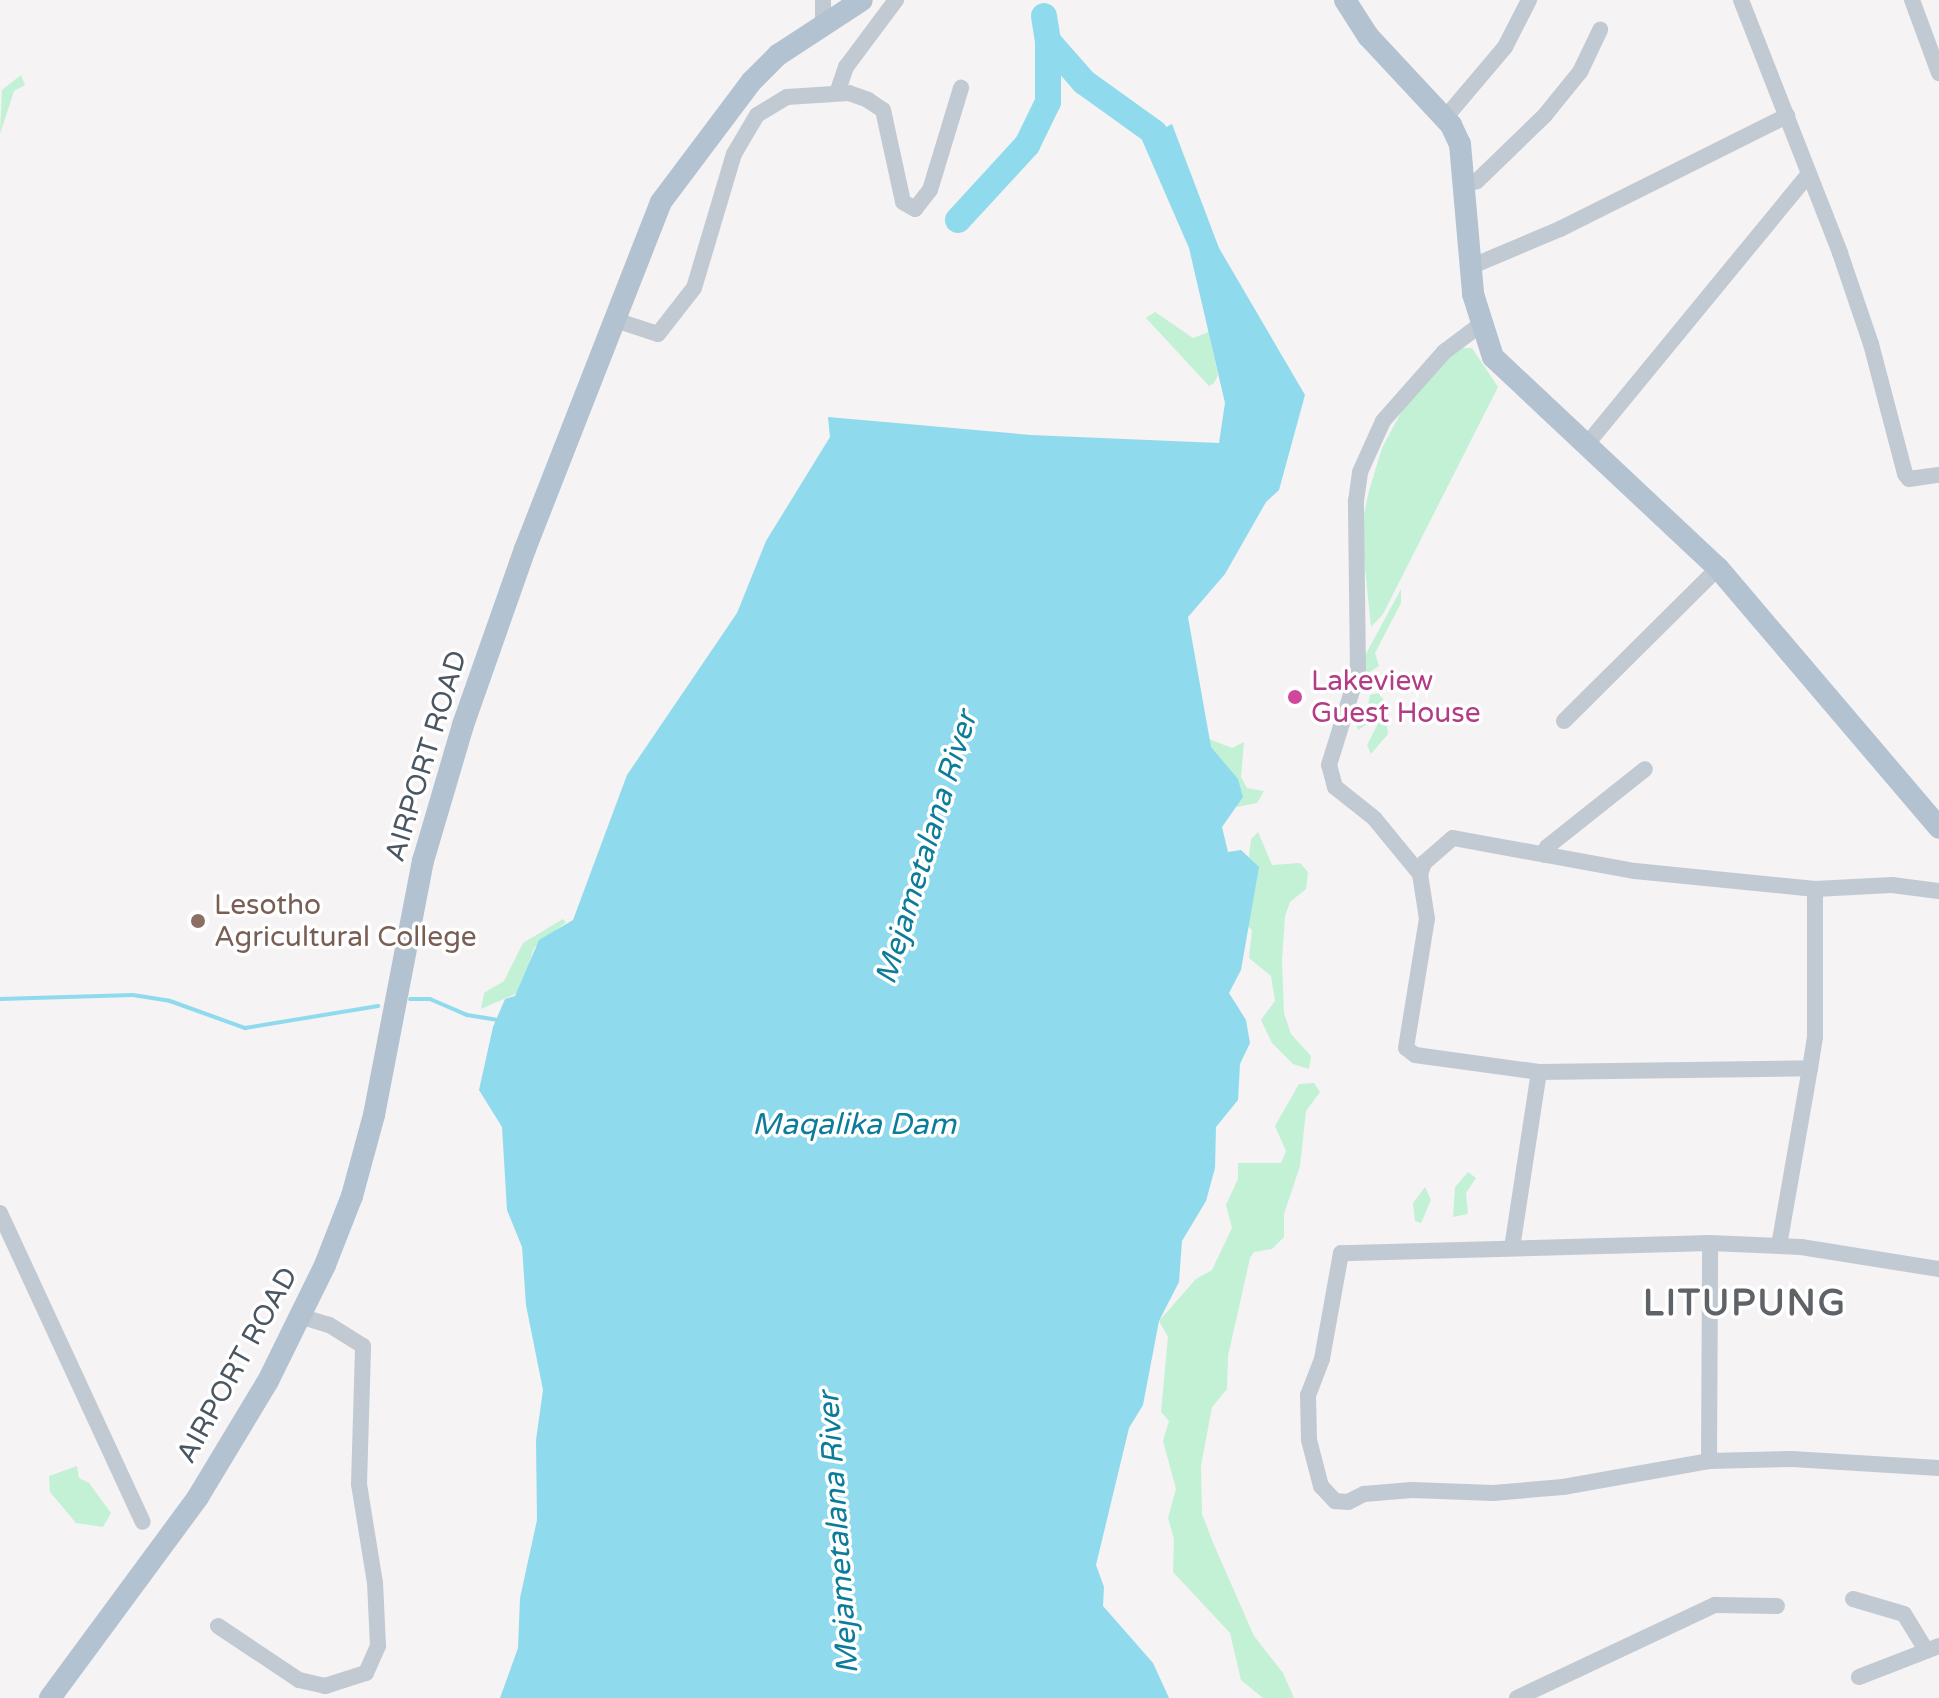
<!DOCTYPE html>
<html>
<head>
<meta charset="utf-8">
<style>
  body { margin:0 }
  #map { position:relative; width:1939px; height:1698px; overflow:hidden; background:#f5f3f3; font-family:"Varela Round",sans-serif }
  div>[style] { position:absolute }
  .green>* { inset:0; background:#c3f1d5 }
  .water>* { inset:0; background:#90daee }
  .stream>* { height:4px; margin:-2px; padding:0 2px; transform-origin:2px; border-radius:2px; background:#90daee }
  .river>* { height:26px; margin:-13px; padding:0 13px; transform-origin:13px; border-radius:13px; background:#90daee }
  .minor>* { height:16px; margin:-8px; padding:0 8px; transform-origin:8px; border-radius:8px; background:#c1cad2 }
  .major>* { height:22px; margin:-11px; padding:0 11px; transform-origin:11px; border-radius:11px; background:#b3c2d1 }
  .dots>* { width:22px; height:22px; translate:-50% -50%; box-sizing:border-box; border:4px solid #fff; border-radius:50% }
  span { translate:-50% -50%; white-space:nowrap; text-align:center; line-height:1.15; -webkit-text-stroke:7px #fff; paint-order:stroke }
  .hotel-label { font-size:28px; color:#b23c85 }
  .left { translate:0 -50%; text-align:left }
  .street-label { font-size:28px; color:#4a5661 }
  .education-label { font-size:28px; color:#785e54 }
  .water-label { font-size:30px; color:#0c7c9b; font-style:italic }
  .district-label { font-size:36px; color:#5f6368; font-weight:700; letter-spacing:2px }
</style>
</head>
<body>
<div id="map">
  <div class="green">
    <i style="clip-path:polygon(21px 75px,25px 85px,14px 91px,0 134px,2px 90px)"></i>
    <i style="clip-path:polygon(1155px 312px,1193px 338px,1209px 332px,1218px 375px,1214px 383px,1209px 386px,1146px 318px)"></i>
    <i style="clip-path:polygon(1455px 348px,1472px 348px,1498px 387px,1383px 614px,1371px 627px,1361px 528px,1369px 491px,1382px 448px,1410px 396px)"></i>
    <i style="clip-path:polygon(1401px 589px,1401px 603px,1375px 653px,1379px 666px,1365px 675px,1362px 661px)"></i>
    <i style="clip-path:polygon(1379px 693px,1385px 702px,1388px 734px,1371px 754px,1367px 745px,1378px 724px,1373px 720px,1358px 730px,1354px 719px,1358px 707px,1368px 705px,1370px 695px)"></i>
    <i style="clip-path:polygon(1209px 739px,1232px 748px,1244px 742px,1241px 777px,1247px 788px,1264px 791px,1257px 803px,1237px 807px,1232px 784px,1204px 766px)"></i>
    <i style="clip-path:polygon(1258px 832px,1272px 865px,1300px 863px,1308px 872px,1306px 889px,1290px 902px,1285px 916px,1282px 960px,1284px 1013px,1291px 1034px,1311px 1056px,1309px 1069px,1293px 1064px,1272px 1043px,1261px 1020px,1275px 1001px,1271px 976px,1249px 958px,1252px 930px,1242px 921px,1251px 839px)"></i>
    <i style="clip-path:polygon(563px 919px,566px 922px,534px 948px,520px 992px,481px 1009px,484px 993px,504px 981px,523px 943px)"></i>
    <i style="clip-path:polygon(1314px 1083px,1320px 1092px,1306px 1111px,1300px 1166px,1284px 1214px,1284px 1237px,1272px 1249px,1254px 1252px,1250px 1258px,1228px 1356px,1227px 1389px,1212px 1407px,1201px 1466px,1202px 1514px,1214px 1545px,1254px 1636px,1283px 1673px,1294px 1698px,1263px 1698px,1241px 1680px,1230px 1633px,1173px 1572px,1174px 1539px,1168px 1518px,1176px 1489px,1163px 1441px,1169px 1421px,1161px 1412px,1168px 1337px,1159px 1321px,1196px 1279px,1212px 1270px,1232px 1228px,1226px 1205px,1238px 1179px,1238px 1163px,1281px 1163px,1286px 1151px,1275px 1126px,1299px 1084px)"></i>
    <i style="clip-path:polygon(1468px 1172px,1476px 1178px,1466px 1193px,1468px 1214px,1453px 1217px,1455px 1187px)"></i>
    <i style="clip-path:polygon(1425px 1187px,1431px 1200px,1421px 1223px,1415px 1221px,1413px 1203px)"></i>
    <i style="clip-path:polygon(77px 1466px,79px 1478px,89px 1483px,111px 1513px,103px 1527px,76px 1523px,50px 1492px,49px 1476px)"></i>
  </div>
  <div class="water">
    <i style="clip-path:polygon(1172px 124px,1219px 248px,1305px 395px,1279px 490px,1266px 502px,1225px 574px,1188px 617px,1211px 747px,1238px 779px,1243px 797px,1222px 827px,1228px 852px,1241px 850px,1259px 867px,1241px 970px,1229px 993px,1246px 1020px,1250px 1043px,1240px 1064px,1238px 1100px,1216px 1127px,1215px 1168px,1206px 1201px,1182px 1241px,1179px 1282px,1159px 1321px,1143px 1405px,1129px 1428px,1096px 1565px,1104px 1587px,1103px 1606px,1153px 1663px,1169px 1698px,500px 1698px,518px 1648px,520px 1598px,537px 1520px,536px 1440px,543px 1390px,526px 1305px,522px 1247px,507px 1210px,502px 1127px,479px 1090px,493px 1027px,505px 999px,515px 996px,539px 940px,573px 920px,627px 775px,737px 613px,766px 541px,830px 437px,828px 417px,1031px 435px,1219px 443px,1225px 403px,1189px 248px,1142px 140px)"></i>
  </div>
  <div class="stream">
    <i style="left:0;top:999px;width:133px;rotate:-1.7deg"></i>
    <i style="left:133px;top:995px;width:37px;rotate:9deg"></i>
    <i style="left:170px;top:1001px;width:80px;rotate:19.8deg"></i>
    <i style="left:245px;top:1028px;width:135px;rotate:-9.4deg"></i>
    <i style="left:410px;top:999px;width:20px"></i>
    <i style="left:430px;top:999px;width:40px;rotate:23.4deg"></i>
    <i style="left:467px;top:1015px;width:33px;rotate:9deg"></i>
  </div>
  <div class="river">
    <i style="left:1044px;top:16px;width:25px;rotate:81deg"></i>
    <i style="left:1048px;top:41px;width:55px;rotate:48.7deg"></i>
    <i style="left:1084px;top:82px;width:87px;rotate:35.7deg"></i>
    <i style="left:958px;top:220px;width:102px;rotate:-47.4deg"></i>
    <i style="left:1027px;top:145px;width:48px;rotate:-64deg"></i>
    <i style="left:1048px;top:102px;width:61px;rotate:-90deg"></i>
  </div>
  <div class="minor">
    <i style="left:823px;top:0;width:24px;rotate:90deg"></i>
    <i style="left:1741px;top:0;width:272px;rotate:68.6deg"></i>
    <i style="left:1840px;top:253px;width:96px;rotate:71.2deg"></i>
    <i style="left:1871px;top:344px;width:134px;rotate:75.3deg"></i>
    <i style="left:1905px;top:474px;width:6px;rotate:51deg"></i>
    <i style="left:1909px;top:479px;width:30px;rotate:-8deg"></i>
    <i style="left:1912px;top:0;width:78px;rotate:69.7deg"></i>
    <i style="left:837px;top:93px;width:28px;rotate:-71deg"></i>
    <i style="left:846px;top:67px;width:84px;rotate:-53.3deg"></i>
    <i style="left:1445px;top:118px;width:93px;rotate:-49.8deg"></i>
    <i style="left:1505px;top:47px;width:53px;rotate:-62.9deg"></i>
    <i style="left:1466px;top:184px;width:11px;rotate:-15deg"></i>
    <i style="left:1477px;top:181px;width:95px;rotate:-44.1deg"></i>
    <i style="left:1545px;top:115px;width:55px;rotate:-50.9deg"></i>
    <i style="left:1580px;top:72px;width:47px;rotate:-64.5deg"></i>
    <i style="left:1470px;top:267px;width:98px;rotate:-22.9deg"></i>
    <i style="left:1560px;top:229px;width:254px;rotate:-26.5deg"></i>
    <i style="left:612px;top:319px;width:48px;rotate:18.1deg"></i>
    <i style="left:658px;top:334px;width:58px;rotate:-52deg"></i>
    <i style="left:694px;top:288px;width:140px;rotate:-73.4deg"></i>
    <i style="left:734px;top:154px;width:45px;rotate:-59.5deg"></i>
    <i style="left:757px;top:115px;width:35px;rotate:-31deg"></i>
    <i style="left:787px;top:97px;width:62px;rotate:-3.7deg"></i>
    <i style="left:849px;top:93px;width:20px;rotate:20deg"></i>
    <i style="left:868px;top:100px;width:18px;rotate:34deg"></i>
    <i style="left:883px;top:110px;width:94px;rotate:77.7deg"></i>
    <i style="left:903px;top:202px;width:14px;rotate:30deg"></i>
    <i style="left:915px;top:209px;width:24px;rotate:-52deg"></i>
    <i style="left:930px;top:190px;width:107px;rotate:-73.1deg"></i>
    <i style="left:1587px;top:444px;width:348px;rotate:-50.6deg"></i>
    <i style="left:1564px;top:721px;width:217px;rotate:-44.8deg"></i>
    <i style="left:1545px;top:855px;width:8px;rotate:-76deg"></i>
    <i style="left:1547px;top:847px;width:125px;rotate:-38.5deg"></i>
    <i style="left:1420px;top:874px;width:72px;rotate:-129.4deg"></i>
    <i style="left:1374px;top:818px;width:50px;rotate:-141.5deg"></i>
    <i style="left:1335px;top:787px;width:23px;rotate:-105deg"></i>
    <i style="left:1329px;top:765px;width:97px;rotate:-72.7deg"></i>
    <i style="left:1358px;top:672px;width:171px;rotate:-90.7deg"></i>
    <i style="left:1356px;top:501px;width:29px;rotate:-82deg"></i>
    <i style="left:1360px;top:472px;width:56px;rotate:-65.7deg"></i>
    <i style="left:1383px;top:421px;width:92px;rotate:-48.5deg"></i>
    <i style="left:1444px;top:352px;width:45px;rotate:-36.9deg"></i>
    <i style="left:1815px;top:889px;width:77px;rotate:-3deg"></i>
    <i style="left:1892px;top:885px;width:47px;rotate:7.3deg"></i>
    <i style="left:1539px;top:1072px;width:125px;rotate:-172.2deg"></i>
    <i style="left:1415px;top:1055px;width:11px;rotate:-142deg"></i>
    <i style="left:1406px;top:1048px;width:131px;rotate:-80.8deg"></i>
    <i style="left:1427px;top:919px;width:46px;rotate:-98.8deg"></i>
    <i style="left:1420px;top:874px;width:12px;rotate:-70deg"></i>
    <i style="left:1424px;top:863px;width:38px;rotate:-41deg"></i>
    <i style="left:1453px;top:838px;width:185px;rotate:10.3deg"></i>
    <i style="left:1635px;top:871px;width:181px;rotate:5.7deg"></i>
    <i style="left:1815px;top:889px;width:148px;rotate:90deg"></i>
    <i style="left:1815px;top:1037px;width:31px;rotate:99deg"></i>
    <i style="left:0;top:1213px;width:340px;rotate:65.2deg"></i>
    <i style="left:1710px;top:1243px;width:369px;rotate:178.4deg"></i>
    <i style="left:1341px;top:1253px;width:108px;rotate:100.2deg"></i>
    <i style="left:1322px;top:1359px;width:39px;rotate:111deg"></i>
    <i style="left:1308px;top:1395px;width:45px;rotate:88.7deg"></i>
    <i style="left:1309px;top:1440px;width:48px;rotate:75.4deg"></i>
    <i style="left:1321px;top:1486px;width:21px;rotate:47deg"></i>
    <i style="left:1335px;top:1501px;width:13px;rotate:4deg"></i>
    <i style="left:1348px;top:1502px;width:18px;rotate:-27deg"></i>
    <i style="left:1364px;top:1494px;width:48px;rotate:-4.8deg"></i>
    <i style="left:1412px;top:1490px;width:81px;rotate:2.1deg"></i>
    <i style="left:1493px;top:1493px;width:70px;rotate:-4.9deg"></i>
    <i style="left:1563px;top:1487px;width:148px;rotate:-10.1deg"></i>
    <i style="left:1709px;top:1461px;width:83px;rotate:-1.4deg"></i>
    <i style="left:1792px;top:1459px;width:147px;rotate:3.5deg"></i>
    <i style="left:1512px;top:1248px;width:178px;rotate:-81.3deg"></i>
    <i style="left:1539px;top:1072px;width:271px;rotate:-0.8deg"></i>
    <i style="left:1810px;top:1068px;width:180px;rotate:99.9deg"></i>
    <i style="left:1709px;top:1461px;width:218px;rotate:-89.7deg"></i>
    <i style="left:1710px;top:1243px;width:91px;rotate:2.5deg"></i>
    <i style="left:1801px;top:1247px;width:140px;rotate:9.1deg"></i>
    <i style="left:1853px;top:1599px;width:53px;rotate:16.4deg"></i>
    <i style="left:1904px;top:1614px;width:42px;rotate:58.6deg"></i>
    <i style="left:218px;top:1626px;width:97px;rotate:33.7deg"></i>
    <i style="left:299px;top:1680px;width:27px;rotate:13deg"></i>
    <i style="left:325px;top:1686px;width:43px;rotate:-17.6deg"></i>
    <i style="left:366px;top:1673px;width:30px;rotate:-66deg"></i>
    <i style="left:378px;top:1646px;width:63px;rotate:-92.7deg"></i>
    <i style="left:375px;top:1583px;width:100px;rotate:-99.2deg"></i>
    <i style="left:359px;top:1484px;width:138px;rotate:-88.3deg"></i>
    <i style="left:363px;top:1346px;width:40px;rotate:-148deg"></i>
    <i style="left:329px;top:1325px;width:28px;rotate:-163deg"></i>
    <i style="left:1859px;top:1677px;width:86px;rotate:-21.2deg"></i>
    <i style="left:1517px;top:1698px;width:219px;rotate:-25.2deg"></i>
    <i style="left:1715px;top:1605px;width:62px;rotate:0.9deg"></i>
  </div>
  <div class="major">
    <i style="left:1345px;top:0;width:43px;rotate:57.4deg"></i>
    <i style="left:1368px;top:36px;width:122px;rotate:47deg"></i>
    <i style="left:1451px;top:125px;width:21px;rotate:65deg"></i>
    <i style="left:1460px;top:144px;width:151px;rotate:85deg"></i>
    <i style="left:1473px;top:294px;width:66px;rotate:72.4deg"></i>
    <i style="left:1493px;top:357px;width:308px;rotate:43.2deg"></i>
    <i style="left:1718px;top:568px;width:341px;rotate:49.6deg"></i>
    <i style="left:50px;top:1698px;width:250px;rotate:-53.6deg"></i>
    <i style="left:198px;top:1497px;width:135px;rotate:-58.9deg"></i>
    <i style="left:268px;top:1381px;width:129px;rotate:-63.8deg"></i>
    <i style="left:325px;top:1265px;width:74px;rotate:-68.6deg"></i>
    <i style="left:352px;top:1196px;width:84px;rotate:-74.8deg"></i>
    <i style="left:374px;top:1115px;width:259px;rotate:-79.1deg"></i>
    <i style="left:423px;top:861px;width:142px;rotate:-73.6deg"></i>
    <i style="left:463px;top:725px;width:187px;rotate:-70.6deg"></i>
    <i style="left:525px;top:549px;width:373px;rotate:-68.6deg"></i>
    <i style="left:661px;top:202px;width:151px;rotate:-53.1deg"></i>
    <i style="left:752px;top:81px;width:37px;rotate:-45deg"></i>
    <i style="left:778px;top:55px;width:100px;rotate:-33.2deg"></i>
  </div>
  <div class="dots">
    <i style="left:1295px;top:697px;background:#d1479c"></i>
    <i style="left:198px;top:921px;background:#8d6e63"></i>
  </div>
  <div class="hotel-label">
    <span class="left" style="left:1311px;top:697px">Lakeview<br>Guest House</span>
  </div>
  <div class="street-label">
    <span style="left:426px;top:756px;rotate:-73deg">AIRPORT ROAD</span>
    <span style="left:237px;top:1365px;rotate:-61deg">AIRPORT ROAD</span>
  </div>
  <div class="education-label">
    <span class="left" style="left:214px;top:921px">Lesotho<br>Agricultural College</span>
  </div>
  <div class="water-label">
    <span style="left:927px;top:848px;rotate:-73deg">Mejametalana River</span>
    <span style="left:854px;top:1125px">Maqalika Dam</span>
    <span style="left:839px;top:1533px;rotate:-94deg">Mejametalana River</span>
  </div>
  <div class="district-label">
    <span style="left:1745px;top:1304px">LITUPUNG</span>
  </div>
</div>
</body>
</html>
